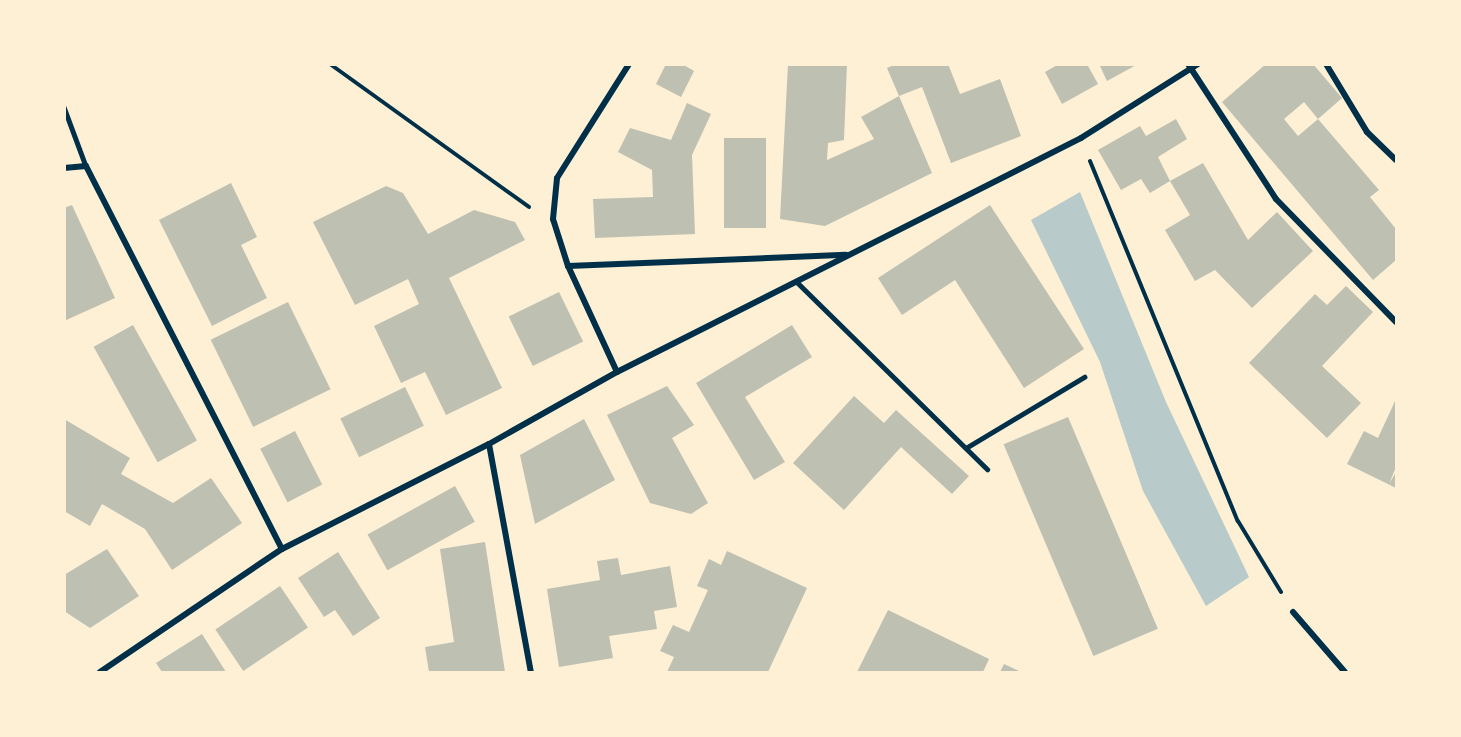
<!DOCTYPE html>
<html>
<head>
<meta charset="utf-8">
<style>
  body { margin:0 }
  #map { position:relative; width:1461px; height:737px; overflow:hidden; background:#fdf0d5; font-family:Commissioner,sans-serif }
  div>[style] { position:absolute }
  .green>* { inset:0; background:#b9caca }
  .building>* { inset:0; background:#bec0b2; transform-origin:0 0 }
  .path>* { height:4px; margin:-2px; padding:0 2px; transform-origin:2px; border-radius:2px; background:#003049 }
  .service>* { height:4.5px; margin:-2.25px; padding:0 2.25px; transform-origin:2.25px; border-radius:2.25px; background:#003049 }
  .minor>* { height:6px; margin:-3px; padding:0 3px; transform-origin:3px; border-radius:3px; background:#003049 }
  span { translate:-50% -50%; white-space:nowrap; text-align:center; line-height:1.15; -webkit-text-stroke:5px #fdf0d5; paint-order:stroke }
  .frame { position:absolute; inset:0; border:66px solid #fdf0d5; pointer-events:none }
</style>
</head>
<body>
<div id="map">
  <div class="green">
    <i style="clip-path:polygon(1080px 192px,1166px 402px,1249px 577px,1206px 606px,1143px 491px,1100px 362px,1031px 220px)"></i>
  </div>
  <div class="building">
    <i style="clip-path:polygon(666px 64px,682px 64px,694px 71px,681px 97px,656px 84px)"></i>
    <i style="clip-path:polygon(788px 64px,847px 64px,844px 140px,828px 143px,827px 160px,874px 139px,861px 117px,899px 96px,932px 173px,825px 226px,780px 219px)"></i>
    <i style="clip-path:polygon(896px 64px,948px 64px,960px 94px,1000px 79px,1021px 136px,951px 163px,922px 87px,899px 96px,887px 68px)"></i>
    <i style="clip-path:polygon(1059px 64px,1087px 64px,1098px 84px,1062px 104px,1045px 72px)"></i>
    <i style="clip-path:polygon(1099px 64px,1138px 64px,1107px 81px)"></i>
    <i style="clip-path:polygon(evenodd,1266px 64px,1313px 64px,1342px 98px,1318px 119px,1379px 190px,1370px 197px,1396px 229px,1396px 260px,1373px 280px,1222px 102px,1266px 64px,1304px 102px,1318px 119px,1298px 136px,1284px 119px,1304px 102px)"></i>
    <i style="clip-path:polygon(687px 103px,711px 114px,692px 155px,695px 234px,595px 238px,593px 199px,653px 197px,652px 170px,618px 152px,630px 128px,671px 140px)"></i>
    <i style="clip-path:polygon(1176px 119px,1187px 139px,1158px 157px,1170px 181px,1203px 163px,1248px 240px,1277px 212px,1313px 251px,1252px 308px,1215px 270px,1195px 281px,1165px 230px,1190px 215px,1170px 181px,1150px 193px,1141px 179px,1121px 190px,1098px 150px,1140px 126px,1146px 136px)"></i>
    <i style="left:724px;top:138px;width:42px;height:90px"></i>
    <i style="clip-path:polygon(231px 183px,257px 237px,241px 245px,267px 298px,212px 326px,159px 220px)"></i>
    <i style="clip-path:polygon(386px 186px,403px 193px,428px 234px,474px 210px,515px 222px,525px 240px,449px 278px,502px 388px,446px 415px,425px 372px,401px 383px,374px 326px,419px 304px,408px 279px,355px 305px,313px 222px)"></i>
    <i style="clip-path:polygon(72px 205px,115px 298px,64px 321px,64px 208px)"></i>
    <i style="clip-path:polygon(990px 205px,1084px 349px,1024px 388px,955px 280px,902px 315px,878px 278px)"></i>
    <i style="clip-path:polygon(1346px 286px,1373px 312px,1322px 366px,1361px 403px,1327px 438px,1249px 363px,1315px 294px,1327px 305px)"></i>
    <i style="left:559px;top:292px;width:55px;height:56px;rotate:64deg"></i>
    <i style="left:288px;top:302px;width:97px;height:86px;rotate:64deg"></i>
    <i style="left:133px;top:325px;width:132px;height:45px;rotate:61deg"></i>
    <i style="clip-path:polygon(792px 325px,812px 357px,745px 397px,785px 462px,754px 480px,696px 383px)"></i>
    <i style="clip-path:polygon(667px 386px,694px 425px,672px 438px,708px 503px,691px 514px,650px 503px,607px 415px)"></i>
    <i style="left:405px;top:387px;width:43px;height:72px;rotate:64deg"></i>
    <i style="clip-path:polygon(854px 396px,884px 423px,896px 410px,969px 476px,952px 494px,901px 447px,844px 510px,793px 463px)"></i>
    <i style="clip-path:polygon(1396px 399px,1396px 467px,1389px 484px,1396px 472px,1396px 488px,1347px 464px,1364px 431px,1378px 438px)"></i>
    <i style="left:1068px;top:417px;width:230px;height:70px;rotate:67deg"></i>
    <i style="clip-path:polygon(64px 419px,130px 458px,121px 474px,173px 503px,211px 478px,242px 523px,172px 570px,145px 529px,102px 504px,90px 526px,64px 511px)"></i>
    <i style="clip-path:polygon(584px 419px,615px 480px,535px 524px,520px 455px)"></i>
    <i style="left:295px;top:431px;width:60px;height:39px;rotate:63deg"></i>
    <i style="left:455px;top:486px;width:41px;height:100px;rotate:61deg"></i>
    <i style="clip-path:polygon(485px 542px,505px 672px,429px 672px,425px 647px,454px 642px,440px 549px)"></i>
    <i style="clip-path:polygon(107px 549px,139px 596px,90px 628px,64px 611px,64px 575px)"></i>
    <i style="clip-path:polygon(727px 551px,807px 588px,768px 672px,667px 672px,674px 657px,660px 651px,673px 625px,689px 632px,708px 590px,697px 586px,709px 559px,721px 565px)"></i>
    <i style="clip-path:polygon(338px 552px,380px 618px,353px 636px,335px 610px,324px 617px,298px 578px)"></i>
    <i style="clip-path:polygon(618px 558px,621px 575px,670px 566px,677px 607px,654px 611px,657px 629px,609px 636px,613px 658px,559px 667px,547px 589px,600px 580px,597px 561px)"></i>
    <i style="left:280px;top:586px;width:50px;height:78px;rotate:56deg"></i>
    <i style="clip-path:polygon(888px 610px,989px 659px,983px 672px,857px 672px)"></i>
    <i style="clip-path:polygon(202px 634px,226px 672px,162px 672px,156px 663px)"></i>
    <i style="clip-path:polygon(1004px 664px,1021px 672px,1000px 672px)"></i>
  </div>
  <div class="path">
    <i style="left:330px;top:64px;width:245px;rotate:35.7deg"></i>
    <i style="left:1090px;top:161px;width:389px;rotate:67.7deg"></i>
    <i style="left:1238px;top:521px;width:83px;rotate:58.8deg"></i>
  </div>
  <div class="service">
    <i style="left:64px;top:107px;width:63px;rotate:69.6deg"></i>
    <i style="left:797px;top:282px;width:267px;rotate:44.5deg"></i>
    <i style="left:966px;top:448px;width:138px;rotate:-31deg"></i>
  </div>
  <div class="minor">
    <i style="left:1188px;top:64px;width:161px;rotate:56.9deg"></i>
    <i style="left:1276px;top:199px;width:172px;rotate:45.7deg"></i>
    <i style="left:1326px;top:64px;width:79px;rotate:58.9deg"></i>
    <i style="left:1367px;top:132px;width:40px;rotate:44deg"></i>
    <i style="left:64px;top:168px;width:22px;rotate:-5deg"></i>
    <i style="left:86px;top:166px;width:430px;rotate:62.9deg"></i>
    <i style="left:568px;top:266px;width:278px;rotate:-2.3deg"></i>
    <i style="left:617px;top:372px;width:117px;rotate:-114.8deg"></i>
    <i style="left:568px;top:266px;width:49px;rotate:-107.7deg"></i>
    <i style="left:553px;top:219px;width:41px;rotate:-84.4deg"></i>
    <i style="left:557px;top:178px;width:135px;rotate:-57.7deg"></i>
    <i style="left:489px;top:444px;width:232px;rotate:79.6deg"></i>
    <i style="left:1293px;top:612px;width:79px;rotate:49.1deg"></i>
    <i style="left:100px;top:672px;width:220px;rotate:-34.1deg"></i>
    <i style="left:282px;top:549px;width:232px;rotate:-26.9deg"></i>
    <i style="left:489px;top:444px;width:147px;rotate:-29.4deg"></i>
    <i style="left:617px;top:372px;width:520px;rotate:-26.76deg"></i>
    <i style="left:1081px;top:138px;width:138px;rotate:-32.3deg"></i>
  </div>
  <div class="frame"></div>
</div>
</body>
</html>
